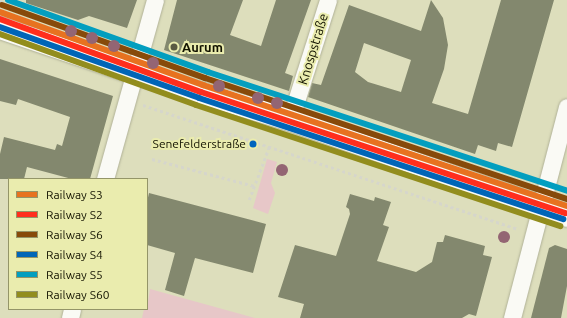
<!DOCTYPE html>
<html>
<head>
<meta charset="utf-8">
<style>
  body { margin:0 }
  #map { position:relative; width:567px; height:318px; overflow:hidden; background:#dddebc; font-family:Ubuntu,sans-serif }
  div>[style] { position:absolute }
  .green>* { inset:0; background:#e7c7c8 }
  .building>* { inset:0; background:#83886e }
  .path>* { height:2.5px; margin-top:-1.25px; transform-origin:0; background:repeating-linear-gradient(90deg,#d6d6cb 0 3px,transparent 0 6px) }
  .roads { filter:drop-shadow(0 0 1px #b0b197) drop-shadow(0 0 1px #b0b197) }
  .minor>* { height:17px; margin:-8.5px; padding:0 8.5px; transform-origin:8.5px; border-radius:8.5px; background:#fafaf5 }
  .secondary>* { height:22px; margin:-11px; padding:0 11px; transform-origin:11px; border-radius:11px; background:#fafaf5 }
  .rail-1>* { height:6px; margin:-3px; padding:0 3px; transform-origin:3px; border-radius:3px; background:#e77220 }
  .rail-2>* { height:6px; margin:-3px; padding:0 3px; transform-origin:3px; border-radius:3px; background:#ff2e1d }
  .rail-3>* { height:6px; margin:-3px; padding:0 3px; transform-origin:3px; border-radius:3px; background:#874a0a }
  .rail-4>* { height:6px; margin:-3px; padding:0 3px; transform-origin:3px; border-radius:3px; background:#0065b7 }
  .rail-5>* { height:6px; margin:-3px; padding:0 3px; transform-origin:3px; border-radius:3px; background:#039ebf }
  .rail-6>* { height:6px; margin:-3px; padding:0 3px; transform-origin:3px; border-radius:3px; background:#928d1d }
  .trees>* { width:12px; height:12px; margin:-6px; border-radius:50%; background:#936573 }
  .dots>* { width:11px; height:11px; translate:-50% -50%; box-sizing:border-box; border:2px solid #eaecae; border-radius:50% }
  span { translate:-50% -50%; white-space:nowrap; text-align:center; line-height:1.15; -webkit-text-stroke:4px #eaecae; paint-order:stroke }
  .bus-label { font-size:12px; color:#131300 }
  .right { translate:-100% -50%; text-align:right }
  .poi-label { font-size:13px; color:#131300; font-weight:700 }
  .left { translate:0 -50%; text-align:left }
  .street-label { font-size:13px; color:#131300 }
  .legend { position:absolute; left:8px; top:178px; width:140px; height:132px; box-sizing:border-box; background:#eaecae; border:1px solid #949568; margin:0; padding:5px 7px; list-style:none; font-size:12px; color:#131300 }
  .legend li { display:flex; align-items:center; gap:8px; height:20px }
  .legend b { width:20px; border:1px solid #949568 }
</style>
</head>
<body>
<div id="map">
  <div class="green">
    <i style="clip-path:polygon(267px 159px,277px 162px,271px 183px,275px 193px,268px 214px,253px 208px)"></i>
    <i style="clip-path:polygon(150px 289px,255px 318px,142px 318px,144px 309px,147px 309px)"></i>
  </div>
  <div class="building">
    <i style="clip-path:polygon(26px 0,137px 0,127px 28px,89px 16px,78px 20px,26px 3px)"></i>
    <i style="clip-path:polygon(177px 0,243px 0,230px 35px,261px 46px,276px 0,311px 0,285px 73px,293px 76px,289px 91px,164px 50px)"></i>
    <i style="clip-path:polygon(evenodd,431px 0,443px 18px,448px 45px,444px 69px,432px 103px,468px 114px,501px 0,554px 0,512px 147px,498px 143px,496px 151px,478px 145px,475px 154px,308px 97px,312px 83px,321px 85px,349px 5px,421px 31px,431px 0,364px 43px,411px 60px,401px 92px,368px 82px,355px 72px,364px 43px)"></i>
    <i style="clip-path:polygon(0 59px,113px 96px,90px 179px,72px 179px,27px 167px,24px 179px,0 179px,0 154px,4px 137px,55px 150px,57px 144px,62px 146px,70px 117px,18px 99px,16px 105px,0 101px)"></i>
    <i style="clip-path:polygon(149px 193px,266px 224px,253px 273px,195px 258px,184px 296px,165px 290px,175px 253px,147px 245px,147px 202px)"></i>
    <i style="clip-path:polygon(350px 194px,374px 201px,375px 197px,391px 202px,383px 225px,389px 227px,377px 261px,416px 272px,432px 262px,437px 242px,443px 242px,445px 235px,485px 246px,483px 255px,492px 257px,476px 316px,469px 314px,462px 318px,300px 318px,304px 304px,278px 297px,295px 245px,336px 256px,350px 214px,349px 209px,346px 207px)"></i>
    <i style="clip-path:polygon(555px 245px,567px 249px,567px 286px,561px 318px,531px 318px,549px 248px)"></i>
  </div>
  <div class="path">
    <i style="left:0;top:1px;width:11px;rotate:22deg"></i>
    <i style="left:38px;top:14px;width:16px;rotate:18deg"></i>
    <i style="left:53px;top:19px;width:6px;rotate:121deg"></i>
    <i style="left:53px;top:19px;width:77px;rotate:17.5deg"></i>
    <i style="left:143px;top:105px;width:395px;rotate:18.3deg"></i>
    <i style="left:152px;top:159px;width:106px;rotate:14.8deg"></i>
    <i style="left:249px;top:200px;width:57px;rotate:-69.3deg"></i>
  </div>
  <div class="roads">
    <div class="minor">
      <i style="left:290px;top:120px;width:126px;rotate:-72.4deg"></i>
      <i style="left:105px;top:179px;width:186px;rotate:-74.4deg"></i>
      <i style="left:70px;top:318px;width:9px;rotate:-77deg"></i>
      <i style="left:512px;top:318px;width:218px;rotate:-75.4deg"></i>
    </div>
    <div class="secondary">
      <i style="left:0;top:28px;width:141px;rotate:18.6deg"></i>
      <i style="left:134px;top:73px;width:163px;rotate:16.8deg"></i>
      <i style="left:290px;top:120px;width:293px;rotate:19.1deg"></i>
    </div>
  </div>
  <div class="rail-1">
    <i style="left:0;top:12px;width:216px;rotate:19.8deg"></i>
    <i style="left:203px;top:85px;width:384px;rotate:18.4deg"></i>
  </div>
  <div class="rail-2">
    <i style="left:0;top:19px;width:214px;rotate:20deg"></i>
    <i style="left:201px;top:92px;width:384px;rotate:18.4deg"></i>
  </div>
  <div class="rail-3">
    <i style="left:2px;top:5px;width:216px;rotate:19.8deg"></i>
    <i style="left:205px;top:78px;width:382px;rotate:18.5deg"></i>
  </div>
  <div class="rail-4">
    <i style="left:0;top:27px;width:211px;rotate:19.6deg"></i>
    <i style="left:199px;top:98px;width:384px;rotate:18.4deg"></i>
  </div>
  <div class="rail-5">
    <i style="left:8px;top:0;width:213px;rotate:19.8deg"></i>
    <i style="left:208px;top:72px;width:378px;rotate:18.3deg"></i>
  </div>
  <div class="rail-6">
    <i style="left:0;top:34px;width:208px;rotate:19.9deg"></i>
    <i style="left:196px;top:105px;width:384px;rotate:18.4deg"></i>
  </div>
  <div class="trees">
    <i style="left:71px;top:31px"></i>
    <i style="left:92px;top:38px"></i>
    <i style="left:114px;top:46px"></i>
    <i style="left:153px;top:63px"></i>
    <i style="left:219px;top:86px"></i>
    <i style="left:258px;top:98px"></i>
    <i style="left:277px;top:103px"></i>
    <i style="left:282px;top:170px"></i>
    <i style="left:504px;top:237px"></i>
  </div>
  <div class="dots">
    <i style="left:174px;top:47px;background:#5a5a42"></i>
    <i style="left:253px;top:144px;background:#0065bd"></i>
  </div>
  <div class="bus-label">
    <span class="right" style="left:246px;top:144px">Senefelderstraße</span>
  </div>
  <div class="poi-label">
    <span class="left" style="left:182px;top:47px">Aurum</span>
  </div>
  <div class="street-label">
    <span style="left:313px;top:49px;rotate:-73deg">Knospstraße</span>
  </div>
  <ul class="legend">
  <li><b style="height:5px;background:#e77220"></b>Railway S3</li>
  <li><b style="height:5px;background:#ff2e1d"></b>Railway S2</li>
  <li><b style="height:5px;background:#874a0a"></b>Railway S6</li>
  <li><b style="height:5px;background:#0065b7"></b>Railway S4</li>
  <li><b style="height:5px;background:#039ebf"></b>Railway S5</li>
  <li><b style="height:5px;background:#928d1d"></b>Railway S60</li>
  </ul>
</div>
</body>
</html>
